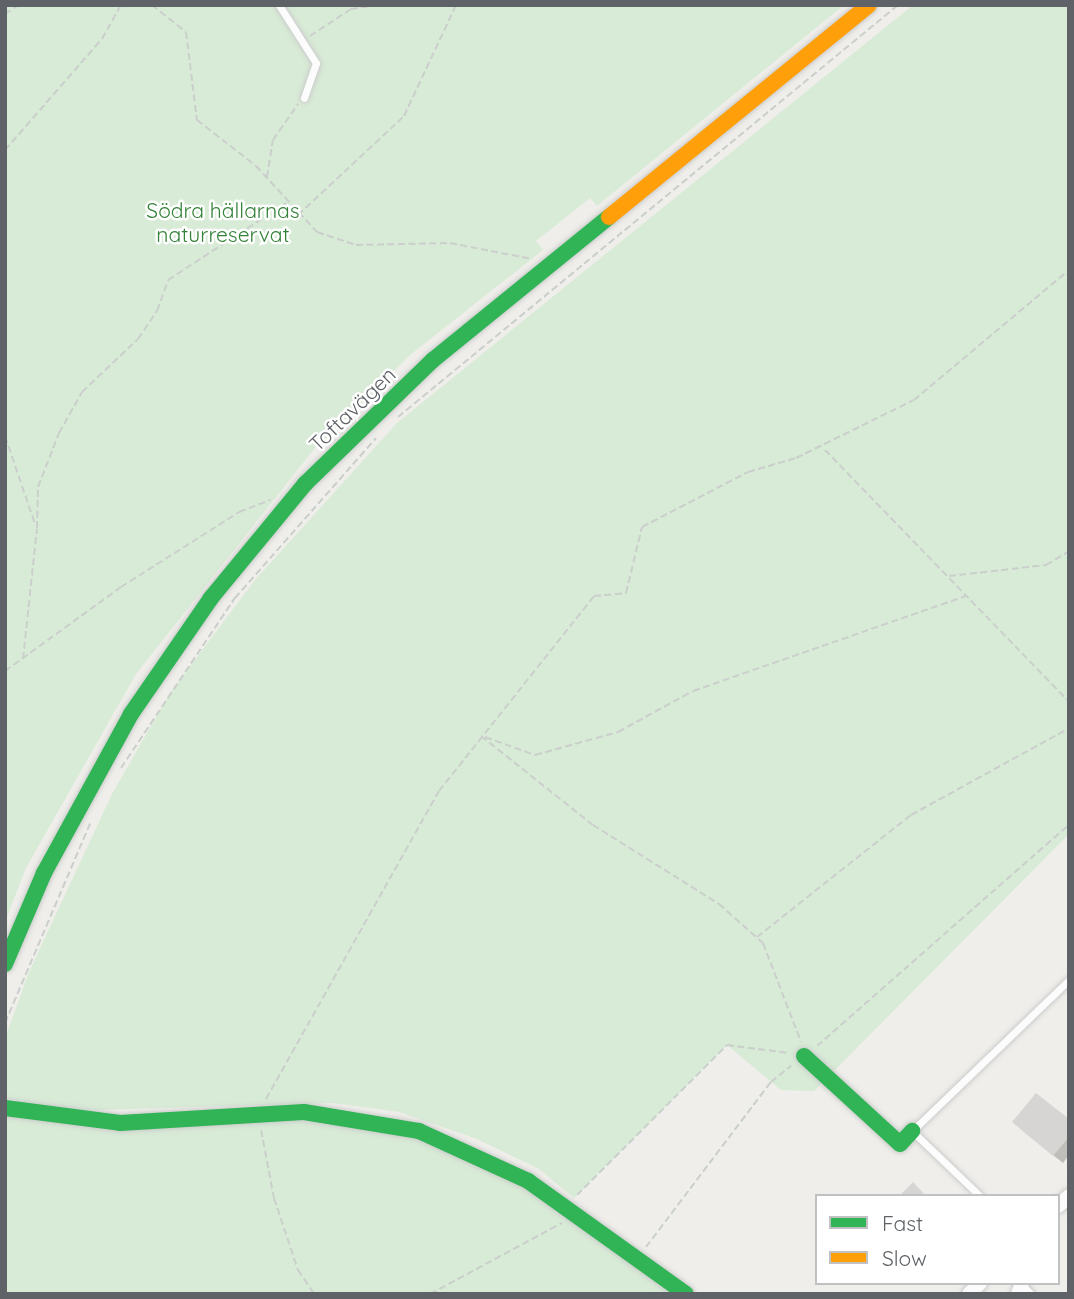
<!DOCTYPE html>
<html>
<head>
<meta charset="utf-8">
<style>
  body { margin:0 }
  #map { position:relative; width:1074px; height:1299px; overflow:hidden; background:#efeeea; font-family:Quicksand,sans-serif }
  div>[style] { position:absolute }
  .green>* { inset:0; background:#d8ebd6 }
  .shadow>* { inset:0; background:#0003 }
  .building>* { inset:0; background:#d6d5d3 }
  .path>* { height:2px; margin-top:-1px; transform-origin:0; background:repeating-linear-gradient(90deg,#cacfcc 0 7px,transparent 0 10.5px) }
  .roads { filter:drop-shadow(0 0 2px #cbcccc) drop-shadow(0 0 2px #cbcccc) }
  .lane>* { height:7px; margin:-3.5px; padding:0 3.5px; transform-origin:3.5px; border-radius:3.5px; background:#fdfcfc }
  .street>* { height:14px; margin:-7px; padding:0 7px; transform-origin:7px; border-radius:7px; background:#fdfcfc }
  .fast>* { height:16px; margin:-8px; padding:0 8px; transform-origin:8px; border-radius:8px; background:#30b455 }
  .slow>* { height:16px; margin:-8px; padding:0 8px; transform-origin:8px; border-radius:8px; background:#ff9f0a }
  span { translate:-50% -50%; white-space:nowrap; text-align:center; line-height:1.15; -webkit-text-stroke:5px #fff; paint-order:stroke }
  .park-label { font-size:21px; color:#348238 }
  .street-label { font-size:21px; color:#5f6368 }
  .frame { position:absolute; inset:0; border:7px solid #5f6368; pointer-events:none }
  .legend { position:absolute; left:815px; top:1194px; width:245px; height:91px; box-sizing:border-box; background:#fff; border:2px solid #bfc1c3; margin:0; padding:9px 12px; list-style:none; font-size:21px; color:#5f6368 }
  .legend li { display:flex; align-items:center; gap:14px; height:35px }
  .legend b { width:35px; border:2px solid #bfc1c3 }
</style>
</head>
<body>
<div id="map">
  <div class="green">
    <i style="clip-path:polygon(5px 5px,844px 5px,597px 206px,590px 198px,536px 241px,543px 250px,410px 355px,314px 449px,136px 674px,26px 868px,5px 922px)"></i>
    <i style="clip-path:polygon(913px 5px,1069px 5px,1069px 834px,814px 1091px,781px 1090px,727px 1045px,574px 1198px,539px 1169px,477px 1139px,399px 1112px,334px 1103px,65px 1111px,5px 1098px,5px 1038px,29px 972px,112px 794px,170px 693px,255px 580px,397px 423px)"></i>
    <i style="clip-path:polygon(5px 1116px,301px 1117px,416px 1139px,523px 1186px,673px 1294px,5px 1294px)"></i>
  </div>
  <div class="shadow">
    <i style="clip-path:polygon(1069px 1122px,1069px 1155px,1063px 1163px,1023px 1131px)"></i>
  </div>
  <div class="building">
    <i style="clip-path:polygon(1036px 1093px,1069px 1119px,1069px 1137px,1053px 1156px,1012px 1122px)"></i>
    <i style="clip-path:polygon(913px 1182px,926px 1196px,899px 1196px)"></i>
  </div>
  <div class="path">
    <i style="left:152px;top:5px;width:43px;rotate:38.5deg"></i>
    <i style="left:186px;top:32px;width:89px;rotate:82.9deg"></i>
    <i style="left:197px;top:120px;width:75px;rotate:37.9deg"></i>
    <i style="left:256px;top:166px;width:90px;rotate:47.3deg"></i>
    <i style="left:317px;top:232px;width:41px;rotate:18.4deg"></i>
    <i style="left:356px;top:245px;width:94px;rotate:-1.2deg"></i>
    <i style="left:450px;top:243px;width:84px;rotate:11deg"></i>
    <i style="left:5px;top:14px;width:17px;rotate:-33deg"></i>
    <i style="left:310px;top:36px;width:49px;rotate:-33.4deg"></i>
    <i style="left:351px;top:9px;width:28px;rotate:-8deg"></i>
    <i style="left:5px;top:150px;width:147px;rotate:-48.9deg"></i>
    <i style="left:102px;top:39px;width:39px;rotate:-61deg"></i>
    <i style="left:267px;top:177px;width:37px;rotate:-81deg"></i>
    <i style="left:273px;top:140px;width:44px;rotate:-55.2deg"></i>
    <i style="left:298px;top:215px;width:145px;rotate:-43deg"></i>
    <i style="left:404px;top:116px;width:123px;rotate:-64.9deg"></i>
    <i style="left:398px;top:417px;width:648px;rotate:-39.49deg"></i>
    <i style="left:5px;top:436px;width:93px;rotate:71.2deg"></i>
    <i style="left:825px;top:450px;width:351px;rotate:45.9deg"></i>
    <i style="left:37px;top:528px;width:41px;rotate:-88.6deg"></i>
    <i style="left:38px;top:487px;width:58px;rotate:-68.7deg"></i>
    <i style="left:59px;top:433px;width:47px;rotate:-60.7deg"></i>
    <i style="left:82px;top:392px;width:77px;rotate:-43.4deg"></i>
    <i style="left:138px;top:339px;width:34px;rotate:-56deg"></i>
    <i style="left:157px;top:311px;width:33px;rotate:-70deg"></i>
    <i style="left:168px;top:280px;width:141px;rotate:-33.1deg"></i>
    <i style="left:949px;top:576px;width:98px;rotate:-6.5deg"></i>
    <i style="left:1046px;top:565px;width:27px;rotate:-31deg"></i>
    <i style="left:23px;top:659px;width:131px;rotate:-83.9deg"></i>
    <i style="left:5px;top:671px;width:143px;rotate:-35.9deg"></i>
    <i style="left:121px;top:587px;width:140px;rotate:-32.4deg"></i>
    <i style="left:239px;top:512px;width:34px;rotate:-21deg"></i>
    <i style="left:481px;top:736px;width:143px;rotate:38.5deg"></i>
    <i style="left:593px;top:825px;width:149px;rotate:32.1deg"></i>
    <i style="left:719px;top:904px;width:59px;rotate:41.6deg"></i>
    <i style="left:763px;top:943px;width:106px;rotate:69deg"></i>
    <i style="left:485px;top:737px;width:53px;rotate:19.8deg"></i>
    <i style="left:535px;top:755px;width:86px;rotate:-15.5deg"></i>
    <i style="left:618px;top:732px;width:85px;rotate:-28.7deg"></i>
    <i style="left:693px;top:691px;width:289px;rotate:-19.2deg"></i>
    <i style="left:121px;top:768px;width:205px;rotate:-56.2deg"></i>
    <i style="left:235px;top:598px;width:213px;rotate:-48.6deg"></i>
    <i style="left:757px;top:937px;width:196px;rotate:-38.4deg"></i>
    <i style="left:911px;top:815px;width:180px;rotate:-28.8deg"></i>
    <i style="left:5px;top:1023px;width:220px;rotate:-66.9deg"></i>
    <i style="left:817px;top:1046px;width:335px;rotate:-41.3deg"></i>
    <i style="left:266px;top:1099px;width:353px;rotate:-60.7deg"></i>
    <i style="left:439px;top:791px;width:249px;rotate:-51.5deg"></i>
    <i style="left:594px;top:596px;width:32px;rotate:-5deg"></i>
    <i style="left:626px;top:593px;width:68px;rotate:-76.4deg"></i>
    <i style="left:642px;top:527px;width:119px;rotate:-27.4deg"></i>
    <i style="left:748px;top:472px;width:50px;rotate:-16.3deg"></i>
    <i style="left:796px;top:458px;width:131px;rotate:-26.2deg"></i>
    <i style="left:914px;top:400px;width:202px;rotate:-40deg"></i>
    <i style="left:261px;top:1130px;width:69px;rotate:79.2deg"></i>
    <i style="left:274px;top:1198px;width:76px;rotate:71.6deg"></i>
    <i style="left:298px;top:1270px;width:29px;rotate:56deg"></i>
    <i style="left:577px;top:1195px;width:212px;rotate:-45deg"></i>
    <i style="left:727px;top:1045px;width:62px;rotate:7.5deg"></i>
    <i style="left:646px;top:1247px;width:207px;rotate:-52.9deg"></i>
    <i style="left:771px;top:1082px;width:26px;rotate:-39deg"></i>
    <i style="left:430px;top:1294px;width:150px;rotate:-28.3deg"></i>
  </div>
  <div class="roads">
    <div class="lane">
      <i style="left:279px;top:5px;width:69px;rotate:57.5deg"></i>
      <i style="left:316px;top:63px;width:37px;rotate:109deg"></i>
      <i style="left:980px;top:1196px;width:94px;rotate:-136.3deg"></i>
      <i style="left:912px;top:1131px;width:218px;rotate:-43.9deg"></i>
      <i style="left:1025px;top:1288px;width:8px;rotate:45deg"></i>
    </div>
    <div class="street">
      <i style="left:1058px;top:1206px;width:15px;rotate:-42deg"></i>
      <i style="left:969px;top:1294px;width:16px;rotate:-45deg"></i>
      <i style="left:1018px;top:1294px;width:12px;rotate:-70deg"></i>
    </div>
    <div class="fast">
      <i style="left:5px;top:964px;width:99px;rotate:-66.8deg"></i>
      <i style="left:44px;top:873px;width:181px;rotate:-61.3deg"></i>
      <i style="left:131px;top:714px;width:141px;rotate:-55.4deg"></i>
      <i style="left:211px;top:598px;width:148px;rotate:-50.5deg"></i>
      <i style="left:305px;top:484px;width:178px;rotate:-44.1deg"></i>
      <i style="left:433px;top:360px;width:227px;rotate:-39.1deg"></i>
      <i style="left:804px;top:1056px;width:130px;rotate:42.5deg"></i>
      <i style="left:900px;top:1144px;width:18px;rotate:-47deg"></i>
      <i style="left:5px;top:1108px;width:116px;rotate:7.4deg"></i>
      <i style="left:120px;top:1123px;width:184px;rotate:-3.4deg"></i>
      <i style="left:304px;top:1112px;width:117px;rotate:9.4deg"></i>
      <i style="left:419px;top:1131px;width:120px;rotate:24.6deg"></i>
      <i style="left:528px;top:1181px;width:194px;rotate:35.6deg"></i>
    </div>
    <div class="slow">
      <i style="left:609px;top:217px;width:335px;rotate:-39.2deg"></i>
    </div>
  </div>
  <div class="park-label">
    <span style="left:223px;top:222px">Södra hällarnas<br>naturreservat</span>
  </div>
  <div class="street-label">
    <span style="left:352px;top:409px;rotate:-44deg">Toftavägen</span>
  </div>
  <div class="frame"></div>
  <ul class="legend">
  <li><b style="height:9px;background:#30b455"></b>Fast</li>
  <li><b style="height:9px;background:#ff9f0a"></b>Slow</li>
  </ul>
</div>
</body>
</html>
